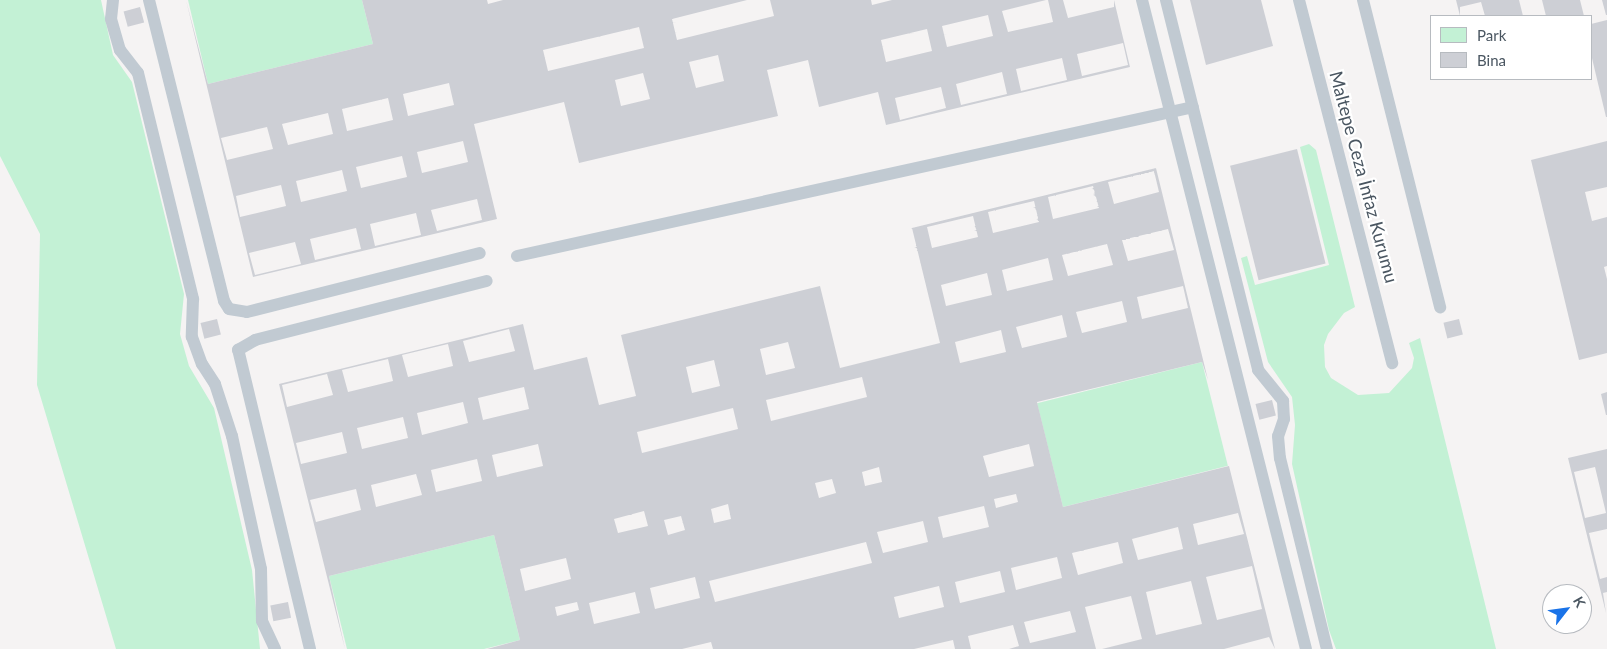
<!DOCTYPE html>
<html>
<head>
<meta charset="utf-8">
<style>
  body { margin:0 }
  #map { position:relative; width:1607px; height:649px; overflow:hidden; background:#f5f3f3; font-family:Lato,sans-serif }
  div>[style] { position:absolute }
  .green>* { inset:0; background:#c3f1d5; transform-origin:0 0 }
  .building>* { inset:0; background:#cdcfd5; transform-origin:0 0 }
  .lane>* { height:12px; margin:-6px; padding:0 6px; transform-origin:6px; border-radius:6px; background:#c1cad2 }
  span { translate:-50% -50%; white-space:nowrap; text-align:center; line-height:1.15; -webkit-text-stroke:4.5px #fff; paint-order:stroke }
  .street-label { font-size:18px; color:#4a5661 }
  .legend { position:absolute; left:1430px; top:15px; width:162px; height:65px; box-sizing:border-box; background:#fff; border:1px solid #b7bbc0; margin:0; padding:6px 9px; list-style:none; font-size:15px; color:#4a5661 }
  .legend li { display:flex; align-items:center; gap:10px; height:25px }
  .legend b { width:25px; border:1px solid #b7bbc0 }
  .north { position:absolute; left:1542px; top:584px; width:50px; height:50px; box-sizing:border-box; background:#fff; border:1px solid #b7bbc0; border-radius:50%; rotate:60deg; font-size:14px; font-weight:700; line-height:20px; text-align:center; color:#4a5661 }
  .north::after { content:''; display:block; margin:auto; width:18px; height:22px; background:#1a73e8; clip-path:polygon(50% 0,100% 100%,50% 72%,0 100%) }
</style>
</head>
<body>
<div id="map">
  <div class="green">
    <i style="clip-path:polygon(0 0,101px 0,113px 55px,132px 82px,184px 294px,180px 334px,189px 366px,214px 408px,252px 570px,260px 649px,116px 649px,37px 385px,40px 234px,0 156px)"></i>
    <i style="clip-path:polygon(188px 0,362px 0,373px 44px,208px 84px)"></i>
    <i style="clip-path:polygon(1309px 144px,1316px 150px,1355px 307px,1344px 313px,1328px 334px,1324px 345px,1325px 367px,1331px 378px,1358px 395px,1389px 393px,1412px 368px,1414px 358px,1409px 343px,1420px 338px,1496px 649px,1336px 649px,1329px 630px,1292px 464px,1295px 425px,1292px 397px,1268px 362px,1241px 258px,1247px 256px,1255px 285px,1329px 265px,1300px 147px)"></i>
    <i style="left:1202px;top:362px;width:107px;height:170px;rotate:76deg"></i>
    <i style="clip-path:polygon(494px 535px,520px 640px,484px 649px,347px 649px,329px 576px)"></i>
  </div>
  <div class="building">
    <i style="clip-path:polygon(evenodd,186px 0,208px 84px,373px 44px,362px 0,487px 0,488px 4px,503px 0,747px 0,672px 19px,677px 40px,774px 16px,770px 0,871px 0,872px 5px,892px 0,1046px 0,1002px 11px,1008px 32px,1053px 22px,1048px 0,1063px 0,1068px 18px,1114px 7px,1114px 0,1130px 67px,886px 125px,878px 92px,819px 107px,808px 60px,767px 70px,778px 116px,579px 163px,564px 102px,474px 124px,497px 219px,253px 277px,186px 0,988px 15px,993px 36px,947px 47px,942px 26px,988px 15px,186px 0,639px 27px,644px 48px,548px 71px,543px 50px,639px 27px,186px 0,927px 29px,932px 51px,886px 62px,881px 40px,927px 29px,186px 0,1123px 43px,1128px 65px,1082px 76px,1077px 54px,1123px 43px,186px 0,718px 55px,724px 81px,696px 88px,689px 62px,718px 55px,186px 0,1062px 58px,1067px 80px,1021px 91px,1016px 69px,1062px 58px,186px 0,1002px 72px,1007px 94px,961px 105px,956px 84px,1002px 72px,186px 0,643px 73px,650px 99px,621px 106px,615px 80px,643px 73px,186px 0,449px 83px,454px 105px,408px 116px,403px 94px,449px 83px,186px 0,941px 87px,946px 108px,900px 120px,895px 98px,941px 87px,186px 0,388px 98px,393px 120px,347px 131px,342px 109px,388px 98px,186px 0,328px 113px,333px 134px,288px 145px,282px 124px,328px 113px,186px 0,267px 127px,273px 149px,227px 160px,221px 138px,267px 127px,186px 0,463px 141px,468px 162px,422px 173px,417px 152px,463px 141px,186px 0,402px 156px,407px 177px,361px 188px,356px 167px,402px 156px,186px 0,342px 170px,347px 191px,301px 202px,296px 181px,342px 170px,186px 0,281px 185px,286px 206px,240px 217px,236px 196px,281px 185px,186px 0,477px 199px,482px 220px,437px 231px,431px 210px,477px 199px,186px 0,416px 213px,421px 235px,375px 246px,370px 224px,416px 213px,186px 0,356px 228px,361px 249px,315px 260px,310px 239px,356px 228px,186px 0,295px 242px,301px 264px,255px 275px,249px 253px,295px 242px)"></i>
    <i style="clip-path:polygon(1190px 0,1261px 0,1273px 46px,1206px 65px)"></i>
    <i style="clip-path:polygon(1456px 0,1519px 0,1523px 16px,1485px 16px,1481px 2px,1460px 7px,1460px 16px)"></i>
    <i style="clip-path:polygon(1542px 0,1580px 0,1584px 16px,1546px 16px)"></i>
    <i style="clip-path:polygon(1602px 0,1607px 0,1607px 15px,1606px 15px)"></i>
    <i style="left:140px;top:7px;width:16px;height:17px;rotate:75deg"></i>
    <i style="clip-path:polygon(1607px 20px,1607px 117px,1606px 117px,1591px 54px,1591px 24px)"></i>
    <i style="clip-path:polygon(1607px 141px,1607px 187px,1585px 192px,1592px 221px,1607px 217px,1607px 266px,1604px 267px,1607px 279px,1607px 353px,1579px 360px,1531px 160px)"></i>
    <i style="left:1297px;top:149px;width:118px;height:69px;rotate:76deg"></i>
    <i style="clip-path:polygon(evenodd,1156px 168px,1208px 380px,1202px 362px,1037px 402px,1063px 507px,1229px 466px,1275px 649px,1269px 637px,1224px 649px,1102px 649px,1142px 639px,1131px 596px,1085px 607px,1096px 649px,1009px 649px,1019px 646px,1013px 625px,968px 636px,971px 649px,955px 649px,953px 640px,914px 649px,713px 649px,711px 642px,682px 649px,487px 649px,520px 640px,494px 535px,329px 576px,345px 649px,279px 384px,523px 324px,534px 370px,587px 357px,599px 405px,636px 396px,621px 335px,820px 286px,840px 368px,940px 343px,912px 228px,1156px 168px,1154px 171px,1159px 192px,1114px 204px,1108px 182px,1154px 171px,1156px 168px,1093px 186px,1099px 208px,1053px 219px,1048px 197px,1093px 186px,1156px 168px,1034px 201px,1039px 222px,993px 233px,988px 212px,1034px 201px,1156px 168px,973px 216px,978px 237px,932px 248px,927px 227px,973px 216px,1156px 168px,1168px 229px,1174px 250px,1128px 261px,1122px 240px,1168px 229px,1156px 168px,1107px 244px,1113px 265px,1068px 276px,1062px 255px,1107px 244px,1156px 168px,1048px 258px,1053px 280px,1007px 291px,1002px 270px,1048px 258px,1156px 168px,987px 273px,992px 295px,946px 306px,941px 285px,987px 273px,1156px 168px,1183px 286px,1188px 308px,1142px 319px,1137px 297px,1183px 286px,1156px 168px,1122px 301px,1127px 322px,1082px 333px,1076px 312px,1122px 301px,1156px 168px,1062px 315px,1067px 337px,1022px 348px,1016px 327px,1062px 315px,1156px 168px,509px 329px,515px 351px,469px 362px,463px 341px,509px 329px,1156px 168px,1001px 330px,1006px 352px,960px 363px,955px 342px,1001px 330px,1156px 168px,788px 342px,795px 368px,766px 375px,760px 349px,788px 342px,1156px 168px,448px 344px,453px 366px,408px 377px,402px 355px,448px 344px,1156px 168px,388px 359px,393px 381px,348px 392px,342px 370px,388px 359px,1156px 168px,714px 360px,720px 386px,692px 393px,686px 367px,714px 360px,1156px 168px,327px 374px,333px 395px,287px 407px,282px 385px,327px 374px,1156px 168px,862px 377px,867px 397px,771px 421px,766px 400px,862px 377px,1156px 168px,524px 387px,529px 409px,483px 420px,478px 398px,524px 387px,1156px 168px,463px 402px,468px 423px,422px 435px,417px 413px,463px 402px,1156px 168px,733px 408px,738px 429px,642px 453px,637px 432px,733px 408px,1156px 168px,403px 417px,408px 438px,362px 449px,357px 428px,403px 417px,1156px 168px,342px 432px,347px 453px,301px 464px,296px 443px,342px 432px,1156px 168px,538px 444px,543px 466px,497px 477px,492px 455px,538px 444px,1156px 168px,1029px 444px,1034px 466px,989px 477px,983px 456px,1029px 444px,1156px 168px,477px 459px,482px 481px,436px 492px,431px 470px,477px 459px,1156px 168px,879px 467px,882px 482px,865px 486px,862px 472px,879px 467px,1156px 168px,416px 474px,422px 495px,376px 507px,371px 485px,416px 474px,1156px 168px,832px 479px,836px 493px,819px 498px,815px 483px,832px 479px,1156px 168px,356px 489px,361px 510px,316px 522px,310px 500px,356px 489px,1156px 168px,1016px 494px,1018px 502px,996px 508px,994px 499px,1016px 494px,1156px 168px,728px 504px,731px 519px,714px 523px,711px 509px,728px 504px,1156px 168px,984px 506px,989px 527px,943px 538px,938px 517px,984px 506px,1156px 168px,644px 511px,648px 526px,618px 533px,614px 519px,644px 511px,1156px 168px,1238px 513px,1244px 534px,1198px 545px,1193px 524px,1238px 513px,1156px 168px,681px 516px,685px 530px,668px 535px,664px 520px,681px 516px,1156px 168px,923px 521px,928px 542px,883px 553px,877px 532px,923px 521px,1156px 168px,1178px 527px,1183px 549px,1138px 560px,1132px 539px,1178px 527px,1156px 168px,866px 542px,872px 563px,715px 602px,709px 581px,866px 542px,1156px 168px,1118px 542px,1123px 563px,1078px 575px,1072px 553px,1118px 542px,1156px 168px,1057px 557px,1062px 578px,1016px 590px,1011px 568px,1057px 557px,1156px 168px,566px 558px,571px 579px,525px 591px,520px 569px,566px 558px,1156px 168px,1252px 566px,1262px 609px,1217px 620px,1206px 577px,1252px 566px,1156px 168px,1000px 571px,1005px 592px,960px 603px,955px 582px,1000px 571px,1156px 168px,695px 577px,700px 598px,655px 609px,650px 588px,695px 577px,1156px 168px,1191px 581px,1202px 624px,1156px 635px,1146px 592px,1191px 581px,1156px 168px,939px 586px,944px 607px,899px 618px,894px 597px,939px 586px,1156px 168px,635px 592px,640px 613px,594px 624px,589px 603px,635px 592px,1156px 168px,577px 602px,579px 610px,557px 616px,555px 607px,577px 602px,1156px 168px,1070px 611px,1076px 632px,1030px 643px,1024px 622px,1070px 611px)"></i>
    <i style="left:217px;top:319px;width:16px;height:17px;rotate:76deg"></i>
    <i style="left:1459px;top:319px;width:16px;height:16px;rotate:76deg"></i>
    <i style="clip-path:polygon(1607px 392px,1607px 415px,1606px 415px,1601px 394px)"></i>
    <i style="left:1272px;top:400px;width:16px;height:17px;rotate:76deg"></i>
    <i style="clip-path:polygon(evenodd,1607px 449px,1607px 529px,1589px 533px,1600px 579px,1607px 577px,1607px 592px,1603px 593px,1606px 613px,1568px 458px,1607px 449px,1595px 467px,1606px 513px,1585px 518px,1574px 472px,1595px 467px)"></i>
    <i style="left:288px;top:602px;width:16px;height:18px;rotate:79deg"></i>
  </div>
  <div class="lane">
    <i style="left:113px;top:0;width:19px;rotate:96deg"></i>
    <i style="left:111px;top:19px;width:32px;rotate:74deg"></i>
    <i style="left:120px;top:50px;width:29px;rotate:52deg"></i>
    <i style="left:138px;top:73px;width:233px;rotate:76.3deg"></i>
    <i style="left:193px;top:299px;width:38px;rotate:92deg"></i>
    <i style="left:192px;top:337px;width:29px;rotate:70deg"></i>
    <i style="left:202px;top:364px;width:24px;rotate:57deg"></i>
    <i style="left:215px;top:384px;width:55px;rotate:71.9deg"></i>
    <i style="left:232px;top:436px;width:136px;rotate:77.7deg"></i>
    <i style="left:261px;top:569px;width:52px;rotate:88.9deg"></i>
    <i style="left:262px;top:621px;width:31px;rotate:65deg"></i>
    <i style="left:149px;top:0;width:310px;rotate:76deg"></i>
    <i style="left:224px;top:301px;width:9px;rotate:58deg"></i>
    <i style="left:229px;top:309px;width:18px;rotate:9deg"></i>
    <i style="left:247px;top:312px;width:240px;rotate:-14.2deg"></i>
    <i style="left:1142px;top:0;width:669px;rotate:75.82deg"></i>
    <i style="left:1166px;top:0;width:381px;rotate:76deg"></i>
    <i style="left:1258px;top:370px;width:40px;rotate:51deg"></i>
    <i style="left:1283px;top:401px;width:18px;rotate:87deg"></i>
    <i style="left:1284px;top:419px;width:18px;rotate:109deg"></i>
    <i style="left:1278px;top:436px;width:22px;rotate:85deg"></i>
    <i style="left:1280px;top:458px;width:197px;rotate:76.2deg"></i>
    <i style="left:1299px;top:0;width:375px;rotate:75.6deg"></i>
    <i style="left:1363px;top:0;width:317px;rotate:75.9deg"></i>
    <i style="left:517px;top:256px;width:692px;rotate:-12.43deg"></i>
    <i style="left:310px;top:649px;width:308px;rotate:-103.5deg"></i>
    <i style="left:238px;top:350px;width:20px;rotate:-30deg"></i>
    <i style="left:255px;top:340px;width:239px;rotate:-14.3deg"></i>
  </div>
  <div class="street-label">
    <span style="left:1364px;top:177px;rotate:75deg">Maltepe Ceza İnfaz Kurumu</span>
  </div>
  <ul class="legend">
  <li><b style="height:14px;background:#c3f1d5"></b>Park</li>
  <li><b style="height:14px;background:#cdcfd5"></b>Bina</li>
  </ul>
  <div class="north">K</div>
</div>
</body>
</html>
